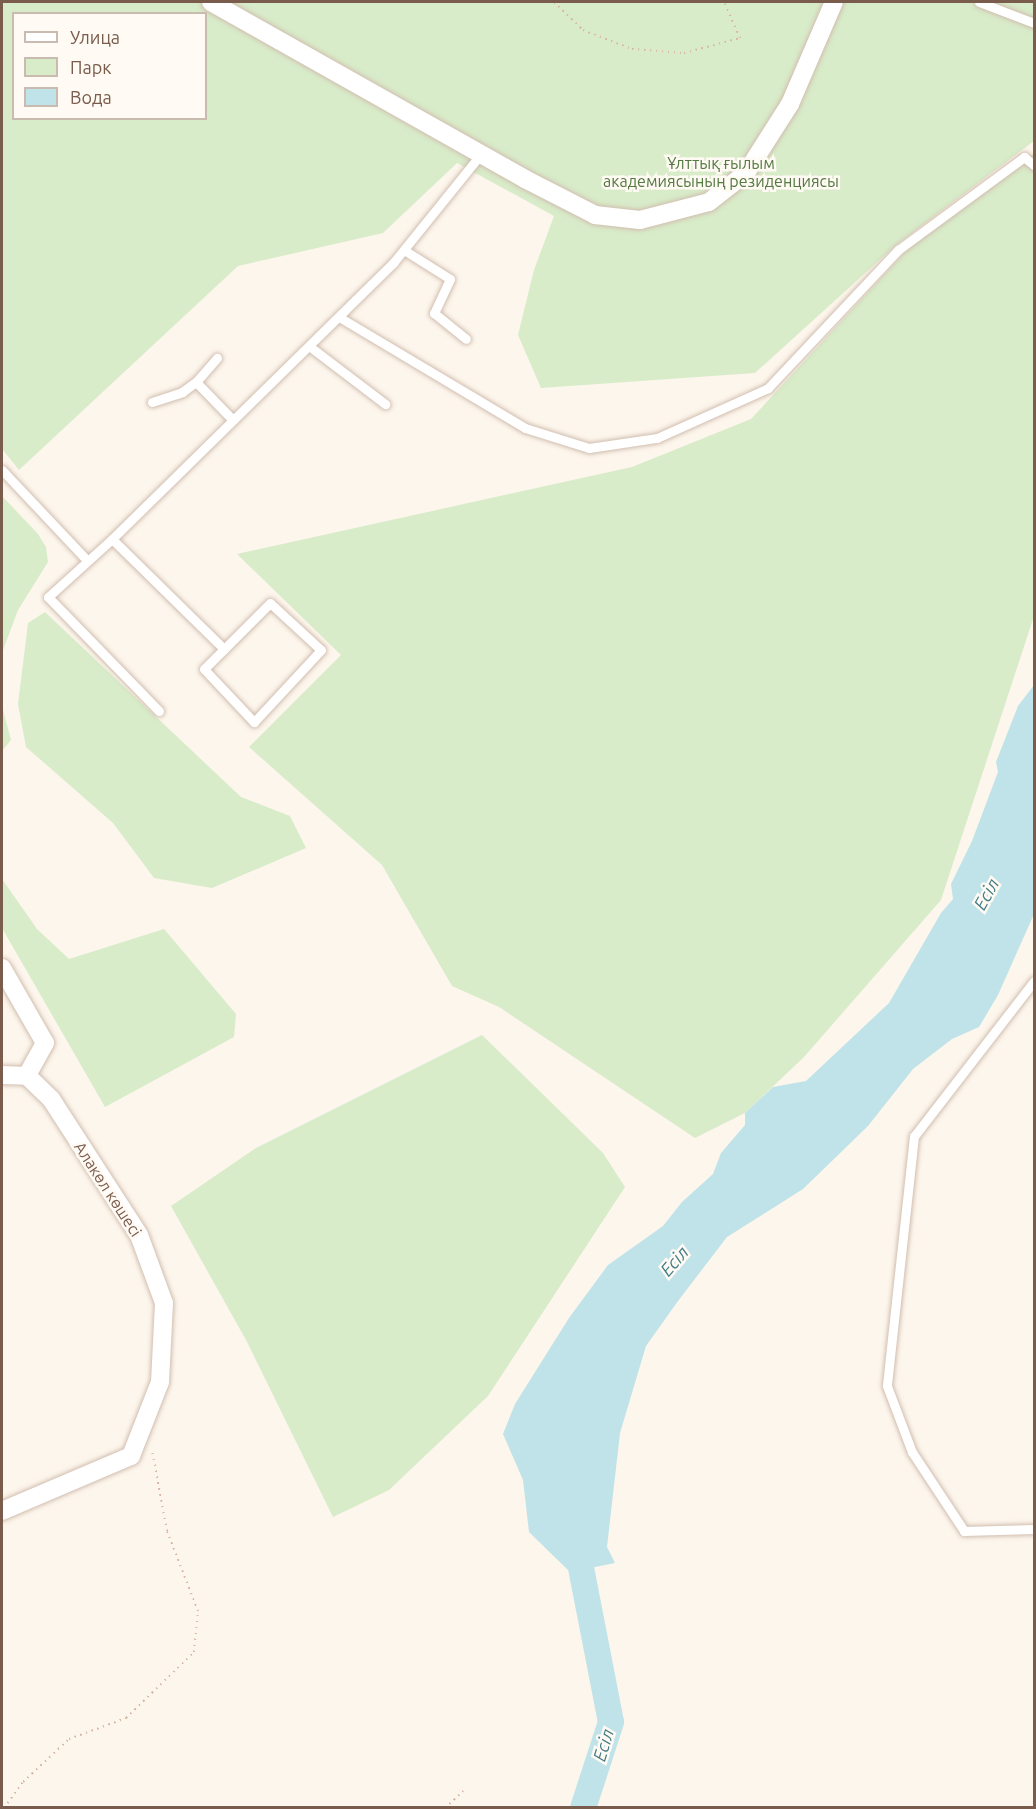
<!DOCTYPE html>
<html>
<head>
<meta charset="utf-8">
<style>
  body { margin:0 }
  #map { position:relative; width:1036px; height:1809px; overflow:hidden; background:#fdf6ec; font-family:Ubuntu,sans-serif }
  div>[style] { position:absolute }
  .green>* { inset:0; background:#d8ecc9 }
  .water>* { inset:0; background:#bfe3e8 }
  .river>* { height:26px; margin:-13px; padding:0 13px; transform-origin:13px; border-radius:13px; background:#bfe3e8 }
  .path>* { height:2px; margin-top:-1px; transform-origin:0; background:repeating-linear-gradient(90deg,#d9b8a5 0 1.5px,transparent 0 6px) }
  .roads { filter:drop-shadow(0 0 2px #d1beb0) drop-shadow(0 0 2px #d1beb0) }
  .service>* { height:9px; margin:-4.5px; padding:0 4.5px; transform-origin:4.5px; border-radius:4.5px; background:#fff }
  .minor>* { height:18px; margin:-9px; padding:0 9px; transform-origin:9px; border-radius:9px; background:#fff }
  span { translate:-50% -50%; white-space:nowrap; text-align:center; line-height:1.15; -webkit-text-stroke:5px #fffaf3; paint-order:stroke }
  .park-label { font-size:16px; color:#537a41 }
  .street-label { font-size:16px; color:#7a5c4d }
  .water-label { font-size:18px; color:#437c86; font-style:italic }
  .frame { position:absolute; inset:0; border:3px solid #7a5c4d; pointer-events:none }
  .legend { position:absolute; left:12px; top:12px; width:195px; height:108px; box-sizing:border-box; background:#fffaf3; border:2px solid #cabbb1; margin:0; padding:8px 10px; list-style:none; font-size:18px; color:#7a5c4d }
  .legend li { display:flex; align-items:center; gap:12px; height:30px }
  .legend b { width:30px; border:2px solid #cabbb1 }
</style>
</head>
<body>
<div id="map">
  <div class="green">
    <i style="clip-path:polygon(evenodd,2px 2px,1034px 2px,1034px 141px,895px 246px,755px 373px,541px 388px,518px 335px,534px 270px,554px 216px,457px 163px,383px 233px,238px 266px,19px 470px,2px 449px,2px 2px,14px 14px,206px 14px,206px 118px,14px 118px,14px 14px)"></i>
    <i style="clip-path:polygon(1034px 153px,1034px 616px,941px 900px,804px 1057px,745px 1113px,695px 1138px,499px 1007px,452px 986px,382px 865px,249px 747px,341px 655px,237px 554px,632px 467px,751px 419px,906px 251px)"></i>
    <i style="clip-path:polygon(2px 496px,38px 534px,46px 547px,48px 562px,18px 610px,2px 653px)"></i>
    <i style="clip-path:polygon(45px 612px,241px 797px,290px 816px,306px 848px,212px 888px,154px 878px,113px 823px,26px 747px,18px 704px,28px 623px)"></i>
    <i style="clip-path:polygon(2px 706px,11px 740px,2px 751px)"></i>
    <i style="clip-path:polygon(2px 879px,37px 929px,69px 959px,164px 929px,236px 1014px,234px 1037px,105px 1107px,2px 928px)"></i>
    <i style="clip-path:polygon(482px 1035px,603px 1153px,625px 1187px,488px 1396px,389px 1490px,333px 1517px,246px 1340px,171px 1206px,256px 1148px)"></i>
  </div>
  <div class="water">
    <i style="clip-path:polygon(1034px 685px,1034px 914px,998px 995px,979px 1027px,952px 1039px,913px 1069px,868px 1126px,803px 1189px,727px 1237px,678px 1301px,646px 1346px,620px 1433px,607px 1547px,615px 1563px,570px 1572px,529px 1532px,523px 1480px,503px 1434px,515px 1404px,569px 1318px,608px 1265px,663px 1226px,682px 1202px,713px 1174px,721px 1153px,745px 1125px,745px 1113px,773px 1087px,806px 1081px,889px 1003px,941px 913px,953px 899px,951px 884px,972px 841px,998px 772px,996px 762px,1018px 706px)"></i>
  </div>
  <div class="river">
    <i style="left:575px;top:1537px;width:188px;rotate:79deg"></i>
    <i style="left:611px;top:1722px;width:90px;rotate:108deg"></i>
  </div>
  <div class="path">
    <i style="left:554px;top:2px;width:40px;rotate:44deg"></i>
    <i style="left:583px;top:30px;width:53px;rotate:21.2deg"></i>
    <i style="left:632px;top:49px;width:52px;rotate:4.4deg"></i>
    <i style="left:684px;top:53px;width:58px;rotate:-15deg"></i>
    <i style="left:740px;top:38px;width:39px;rotate:-114deg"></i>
    <i style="left:4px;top:1808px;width:32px;rotate:-54deg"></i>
    <i style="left:23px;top:1782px;width:63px;rotate:-43.1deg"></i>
    <i style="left:69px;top:1739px;width:61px;rotate:-20.2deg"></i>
    <i style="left:126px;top:1718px;width:95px;rotate:-44.1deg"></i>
    <i style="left:194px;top:1652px;width:41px;rotate:-84.4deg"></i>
    <i style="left:198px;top:1611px;width:86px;rotate:-111.2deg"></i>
    <i style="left:167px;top:1531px;width:82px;rotate:-100.5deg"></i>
    <i style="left:445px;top:1808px;width:25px;rotate:-43deg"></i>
  </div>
  <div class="roads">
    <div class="service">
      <i style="left:979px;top:2px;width:59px;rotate:20.9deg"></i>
      <i style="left:404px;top:250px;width:54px;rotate:32.2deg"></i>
      <i style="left:450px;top:279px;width:38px;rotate:115deg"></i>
      <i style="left:434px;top:313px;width:41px;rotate:39.1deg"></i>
      <i style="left:339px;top:317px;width:217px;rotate:30.8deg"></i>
      <i style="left:525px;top:428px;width:67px;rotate:17.4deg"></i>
      <i style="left:589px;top:448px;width:69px;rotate:-8.4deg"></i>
      <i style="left:657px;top:438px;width:122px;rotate:-24.2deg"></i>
      <i style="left:768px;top:388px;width:190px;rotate:-46.7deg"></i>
      <i style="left:898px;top:250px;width:157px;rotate:-36.4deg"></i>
      <i style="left:1024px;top:157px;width:13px;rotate:39deg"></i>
      <i style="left:309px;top:346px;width:96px;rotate:37.3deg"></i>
      <i style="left:196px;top:382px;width:32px;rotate:-49deg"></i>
      <i style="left:152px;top:402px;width:32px;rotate:-18deg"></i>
      <i style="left:182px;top:392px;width:17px;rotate:-36deg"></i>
      <i style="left:196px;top:382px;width:53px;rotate:45.8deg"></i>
      <i style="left:2px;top:470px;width:122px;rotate:46.7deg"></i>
      <i style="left:112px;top:539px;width:157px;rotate:44.5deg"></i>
      <i style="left:224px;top:649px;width:28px;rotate:135deg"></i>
      <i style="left:204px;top:669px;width:73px;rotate:46.7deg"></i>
      <i style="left:254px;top:722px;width:98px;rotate:-47.1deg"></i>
      <i style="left:321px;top:650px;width:69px;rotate:-137.3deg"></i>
      <i style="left:270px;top:603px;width:65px;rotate:135deg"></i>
      <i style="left:159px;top:711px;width:159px;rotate:-134.2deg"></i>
      <i style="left:48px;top:597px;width:86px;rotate:-42.2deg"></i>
      <i style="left:112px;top:539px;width:394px;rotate:-44.5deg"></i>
      <i style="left:393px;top:263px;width:140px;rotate:-51.1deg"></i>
      <i style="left:1034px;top:981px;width:196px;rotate:127.7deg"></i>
      <i style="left:914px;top:1136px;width:251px;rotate:96.2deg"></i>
      <i style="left:887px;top:1386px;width:71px;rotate:69.3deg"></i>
      <i style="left:912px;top:1452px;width:95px;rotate:56.6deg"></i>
      <i style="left:964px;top:1531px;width:70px;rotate:-1.6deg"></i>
    </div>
    <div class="minor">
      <i style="left:211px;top:2px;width:360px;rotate:29.4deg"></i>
      <i style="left:525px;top:179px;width:79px;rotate:27.2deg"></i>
      <i style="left:595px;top:215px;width:45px;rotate:6.3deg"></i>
      <i style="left:640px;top:220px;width:71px;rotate:-14.6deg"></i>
      <i style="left:709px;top:202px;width:47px;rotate:-38.1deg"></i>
      <i style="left:746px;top:173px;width:82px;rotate:-57.5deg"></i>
      <i style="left:790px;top:104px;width:111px;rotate:-66.7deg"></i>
      <i style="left:2px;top:968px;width:86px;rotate:60.2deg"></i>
      <i style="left:45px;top:1043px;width:38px;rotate:119deg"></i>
      <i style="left:2px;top:1075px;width:25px;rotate:2deg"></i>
      <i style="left:2px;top:1511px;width:140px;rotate:-23.1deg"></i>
      <i style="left:131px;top:1456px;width:79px;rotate:-68.6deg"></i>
      <i style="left:160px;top:1382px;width:79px;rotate:-87.1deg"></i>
      <i style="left:164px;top:1303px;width:72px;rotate:-110.2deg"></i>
      <i style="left:139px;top:1235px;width:162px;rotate:-122.9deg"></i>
      <i style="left:51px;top:1099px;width:33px;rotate:-136deg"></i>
    </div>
  </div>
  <div class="park-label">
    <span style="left:721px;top:172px">Ұлттық ғылым<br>академиясының резиденциясы</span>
  </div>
  <div class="street-label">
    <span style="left:108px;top:1189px;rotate:57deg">Алакөл көшесі</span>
  </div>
  <div class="water-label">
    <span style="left:986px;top:894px;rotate:-61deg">Есіл</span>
    <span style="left:674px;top:1261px;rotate:-49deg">Есіл</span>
    <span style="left:603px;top:1745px;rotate:-73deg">Есіл</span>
  </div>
  <div class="frame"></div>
  <ul class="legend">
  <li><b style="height:8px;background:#fff"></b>Улица</li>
  <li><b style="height:16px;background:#d8ecc9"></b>Парк</li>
  <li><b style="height:16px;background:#bfe3e8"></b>Вода</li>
  </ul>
</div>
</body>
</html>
